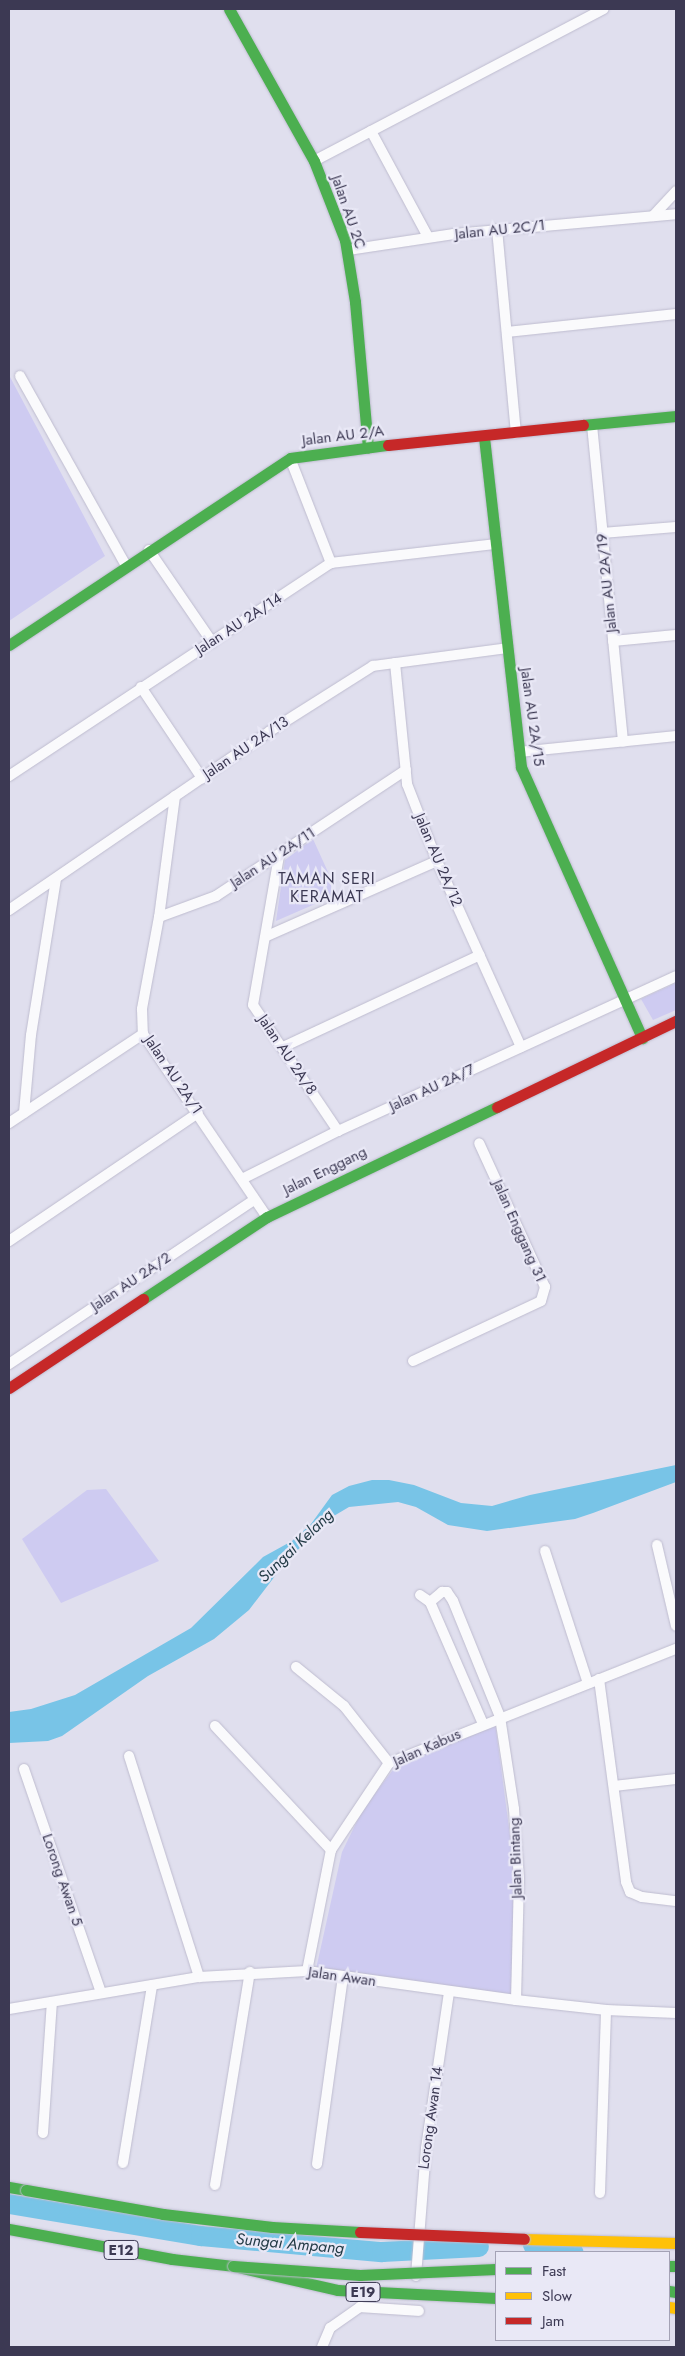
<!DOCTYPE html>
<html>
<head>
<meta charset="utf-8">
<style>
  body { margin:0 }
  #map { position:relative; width:685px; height:2356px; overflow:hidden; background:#e0dfee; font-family:Jost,sans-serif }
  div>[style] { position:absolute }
  .green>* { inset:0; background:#cecbf1 }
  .water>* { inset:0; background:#78c4e7 }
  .river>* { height:20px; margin:-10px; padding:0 10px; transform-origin:10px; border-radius:10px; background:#78c4e7 }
  .roads { filter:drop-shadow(0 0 1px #bebccf) drop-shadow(0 0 1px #bebccf) }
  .street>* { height:10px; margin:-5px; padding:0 5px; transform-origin:5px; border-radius:5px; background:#fafafc }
  .fast>* { height:11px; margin:-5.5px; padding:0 5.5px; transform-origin:5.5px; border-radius:5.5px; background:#4caf50 }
  .slow>* { height:11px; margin:-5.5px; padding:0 5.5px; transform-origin:5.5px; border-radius:5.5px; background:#ffc107 }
  .jam>* { height:11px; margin:-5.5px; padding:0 5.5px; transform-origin:5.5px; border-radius:5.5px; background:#c62828 }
  .bridges { filter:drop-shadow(0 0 1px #bebccf) drop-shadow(0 0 1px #bebccf) }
  .fast-bridge>* { height:11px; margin:-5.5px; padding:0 5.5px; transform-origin:5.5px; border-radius:5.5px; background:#4caf50 }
  .jam-bridge>* { height:11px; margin:-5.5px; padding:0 5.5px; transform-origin:5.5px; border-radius:5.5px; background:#c62828 }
  span { translate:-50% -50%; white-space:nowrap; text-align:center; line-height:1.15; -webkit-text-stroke:4.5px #e9e8f6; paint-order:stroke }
  .shield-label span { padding:1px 4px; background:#e9e8f6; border:1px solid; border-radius:4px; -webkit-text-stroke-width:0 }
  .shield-label { font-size:14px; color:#3c3953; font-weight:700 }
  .street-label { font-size:15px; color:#3c3953 }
  .neighbourhood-label { font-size:16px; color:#3c3953; letter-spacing:1px }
  .water-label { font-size:16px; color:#233b46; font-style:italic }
  .frame { position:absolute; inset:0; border:10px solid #3c3953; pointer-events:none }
  .legend { position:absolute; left:495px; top:2251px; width:175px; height:90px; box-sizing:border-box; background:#e9e8f6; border:1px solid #a4a2b5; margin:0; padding:6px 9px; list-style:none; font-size:15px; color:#3c3953 }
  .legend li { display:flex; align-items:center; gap:10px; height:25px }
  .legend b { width:25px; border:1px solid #a4a2b5 }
</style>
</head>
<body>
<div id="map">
  <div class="green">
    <i style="clip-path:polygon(9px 375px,105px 556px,9px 621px)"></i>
    <i style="clip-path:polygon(313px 839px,338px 894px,276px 921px,285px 860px)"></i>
    <i style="clip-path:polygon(676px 983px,676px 1010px,653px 1020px,641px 999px)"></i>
    <i style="clip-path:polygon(106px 1489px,159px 1561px,61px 1603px,22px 1539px,87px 1490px)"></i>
    <i style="clip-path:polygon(495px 1722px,513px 1858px,513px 1995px,316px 1969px,342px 1852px,362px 1811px,395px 1767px)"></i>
  </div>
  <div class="water">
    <i style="clip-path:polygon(676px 1465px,676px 1482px,593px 1513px,575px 1519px,487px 1531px,448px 1525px,416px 1507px,398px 1502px,349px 1507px,327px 1520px,285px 1563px,249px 1610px,214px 1639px,148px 1676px,62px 1736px,48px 1741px,9px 1743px,9px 1712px,31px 1709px,75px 1695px,191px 1628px,263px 1557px,292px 1541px,311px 1524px,332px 1495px,349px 1486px,372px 1480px,389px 1480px,414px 1485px,461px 1503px,492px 1506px,530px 1495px)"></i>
  </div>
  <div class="river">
    <i style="left:9px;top:2204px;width:195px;rotate:9.5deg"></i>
    <i style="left:201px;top:2236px;width:182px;rotate:5.1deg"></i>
    <i style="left:382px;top:2252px;width:97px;rotate:-3deg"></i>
    <i style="left:533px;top:2245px;width:41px;rotate:9.9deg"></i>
  </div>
  <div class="roads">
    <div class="street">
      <i style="left:371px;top:131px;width:120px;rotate:61.7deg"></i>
      <i style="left:314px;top:161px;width:327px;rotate:-27.7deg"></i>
      <i style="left:653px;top:216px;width:34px;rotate:-47deg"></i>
      <i style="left:497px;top:229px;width:205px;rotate:84.7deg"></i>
      <i style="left:348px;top:250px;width:107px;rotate:-8.6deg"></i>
      <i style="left:454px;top:234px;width:223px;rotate:-5.1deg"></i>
      <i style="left:507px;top:332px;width:170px;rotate:-6.1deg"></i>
      <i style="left:20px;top:376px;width:218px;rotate:60.8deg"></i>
      <i style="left:592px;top:425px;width:318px;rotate:84.4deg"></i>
      <i style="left:290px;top:458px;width:113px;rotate:68.7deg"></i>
      <i style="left:602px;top:533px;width:74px;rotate:-4.6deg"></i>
      <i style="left:149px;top:550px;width:112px;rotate:55.6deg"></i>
      <i style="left:613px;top:641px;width:63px;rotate:-5.4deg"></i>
      <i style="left:395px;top:663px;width:122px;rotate:84.3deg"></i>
      <i style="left:407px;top:784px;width:83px;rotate:68.7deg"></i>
      <i style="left:437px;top:861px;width:204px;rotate:65.7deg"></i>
      <i style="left:141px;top:687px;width:110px;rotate:56.2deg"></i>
      <i style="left:519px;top:752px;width:158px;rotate:-5.8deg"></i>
      <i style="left:9px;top:776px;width:386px;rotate:-33.5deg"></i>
      <i style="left:331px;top:563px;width:166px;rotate:-6.6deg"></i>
      <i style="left:175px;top:796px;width:122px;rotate:97.5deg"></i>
      <i style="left:159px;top:917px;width:94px;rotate:100.5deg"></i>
      <i style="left:142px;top:1009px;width:25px;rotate:88deg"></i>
      <i style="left:143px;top:1034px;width:221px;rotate:55.9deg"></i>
      <i style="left:279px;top:856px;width:151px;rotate:99.9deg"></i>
      <i style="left:253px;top:1005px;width:152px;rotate:56deg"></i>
      <i style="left:9px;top:910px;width:316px;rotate:-34.4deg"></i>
      <i style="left:270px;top:731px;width:122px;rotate:-32.3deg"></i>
      <i style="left:373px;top:666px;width:136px;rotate:-7.6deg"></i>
      <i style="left:159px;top:917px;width:61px;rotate:-20.2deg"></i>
      <i style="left:216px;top:896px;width:228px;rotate:-33.6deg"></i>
      <i style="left:267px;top:936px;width:186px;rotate:-23.8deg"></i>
      <i style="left:283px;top:1047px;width:217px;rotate:-25deg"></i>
      <i style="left:24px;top:1113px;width:78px;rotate:-84.9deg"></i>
      <i style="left:31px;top:1035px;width:158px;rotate:-80.9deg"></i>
      <i style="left:9px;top:1123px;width:161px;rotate:-33.6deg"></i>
      <i style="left:242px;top:1179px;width:107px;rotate:-26.6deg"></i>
      <i style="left:338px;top:1131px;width:372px;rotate:-24.6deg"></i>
      <i style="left:9px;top:1241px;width:228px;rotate:-34.1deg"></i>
      <i style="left:413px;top:1361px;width:141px;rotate:-25.1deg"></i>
      <i style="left:541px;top:1301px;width:15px;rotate:-74deg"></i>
      <i style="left:545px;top:1287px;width:158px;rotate:-114.6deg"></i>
      <i style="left:9px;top:1364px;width:295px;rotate:-33.8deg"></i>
      <i style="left:657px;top:1545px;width:83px;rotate:76.8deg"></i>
      <i style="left:545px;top:1551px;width:139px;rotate:72deg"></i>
      <i style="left:420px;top:1595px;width:12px;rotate:35deg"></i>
      <i style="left:430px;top:1602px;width:133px;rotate:66.5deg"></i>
      <i style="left:430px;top:1602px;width:16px;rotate:-40deg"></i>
      <i style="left:442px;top:1592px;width:5px"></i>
      <i style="left:447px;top:1592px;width:11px;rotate:56deg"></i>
      <i style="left:453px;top:1601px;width:125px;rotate:67.9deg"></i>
      <i style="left:500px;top:1717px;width:93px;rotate:81.3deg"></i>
      <i style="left:514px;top:1809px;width:69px;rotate:85.9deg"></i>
      <i style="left:519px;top:1878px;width:122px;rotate:91.4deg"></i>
      <i style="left:296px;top:1667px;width:62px;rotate:39.1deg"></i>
      <i style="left:344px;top:1706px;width:73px;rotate:51.7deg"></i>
      <i style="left:599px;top:1679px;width:205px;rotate:82.4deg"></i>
      <i style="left:626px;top:1882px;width:11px;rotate:68deg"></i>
      <i style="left:630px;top:1892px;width:13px;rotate:23deg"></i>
      <i style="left:642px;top:1897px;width:34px;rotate:7deg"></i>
      <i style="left:215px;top:1726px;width:170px;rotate:46.9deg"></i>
      <i style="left:129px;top:1756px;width:232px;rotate:72.4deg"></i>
      <i style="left:24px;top:1769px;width:236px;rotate:71deg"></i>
      <i style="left:614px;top:1786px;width:62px;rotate:-6.4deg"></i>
      <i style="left:307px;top:1971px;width:123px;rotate:-78.8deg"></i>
      <i style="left:331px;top:1850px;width:105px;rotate:-56.3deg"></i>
      <i style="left:389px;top:1763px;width:309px;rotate:-21.7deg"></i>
      <i style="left:9px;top:2009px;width:193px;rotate:-9.6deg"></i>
      <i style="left:199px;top:1977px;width:108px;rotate:-3.2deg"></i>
      <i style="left:307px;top:1971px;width:211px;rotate:7.9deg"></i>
      <i style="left:516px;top:2000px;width:91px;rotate:6.3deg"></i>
      <i style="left:606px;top:2010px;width:70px;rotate:2.5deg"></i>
      <i style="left:43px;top:2133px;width:131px;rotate:-86.1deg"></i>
      <i style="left:123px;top:2163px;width:180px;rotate:-80.7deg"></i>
      <i style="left:317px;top:2164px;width:189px;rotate:-82.1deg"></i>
      <i style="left:215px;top:2185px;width:216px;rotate:-80.7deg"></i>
      <i style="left:600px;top:2193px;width:183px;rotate:-88.1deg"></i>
      <i style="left:416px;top:2276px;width:128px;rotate:-85.5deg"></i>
      <i style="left:426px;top:2148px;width:158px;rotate:-81.6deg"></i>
      <i style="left:322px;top:2347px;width:21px;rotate:-67deg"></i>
      <i style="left:330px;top:2328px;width:37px;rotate:-35deg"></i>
      <i style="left:360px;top:2307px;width:59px;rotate:3.9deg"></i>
    </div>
    <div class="fast">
      <i style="left:229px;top:9px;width:174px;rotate:60.8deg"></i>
      <i style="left:314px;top:161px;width:85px;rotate:68.6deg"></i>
      <i style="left:345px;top:240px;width:63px;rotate:80.8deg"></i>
      <i style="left:355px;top:302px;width:146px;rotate:84.9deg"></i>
      <i style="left:583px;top:425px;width:93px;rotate:-5.5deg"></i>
      <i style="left:484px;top:437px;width:332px;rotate:83.6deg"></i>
      <i style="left:521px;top:767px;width:297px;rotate:65.9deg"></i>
      <i style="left:9px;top:645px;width:338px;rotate:-33.6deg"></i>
      <i style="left:290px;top:458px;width:99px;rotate:-7.6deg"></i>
      <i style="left:143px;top:1299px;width:149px;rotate:-33.5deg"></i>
      <i style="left:267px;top:1217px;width:255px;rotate:-25.6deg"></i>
      <i style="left:9px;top:2187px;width:17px;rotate:10deg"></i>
      <i style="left:9px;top:2229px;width:166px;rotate:10.4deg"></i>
      <i style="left:172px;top:2259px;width:61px;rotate:6.5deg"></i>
      <i style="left:233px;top:2266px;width:108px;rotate:12.9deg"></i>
      <i style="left:338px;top:2290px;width:158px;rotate:2.9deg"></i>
      <i style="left:669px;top:2266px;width:7px"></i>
      <i style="left:669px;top:2291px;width:7px;rotate:8deg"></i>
    </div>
    <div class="slow">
      <i style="left:524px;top:2239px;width:152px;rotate:1.5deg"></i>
      <i style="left:669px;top:2307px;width:7px;rotate:8deg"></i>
    </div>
    <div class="jam">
      <i style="left:388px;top:445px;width:196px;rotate:-5.9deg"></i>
      <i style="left:497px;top:1107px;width:199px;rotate:-25.7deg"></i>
      <i style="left:9px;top:1388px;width:161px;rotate:-33.6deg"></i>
    </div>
  </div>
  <div class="bridges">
    <div class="fast-bridge">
      <i style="left:26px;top:2190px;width:139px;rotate:9.9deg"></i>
      <i style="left:163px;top:2214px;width:110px;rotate:6.8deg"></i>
      <i style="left:272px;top:2227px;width:88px;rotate:3.3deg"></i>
      <i style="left:233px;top:2266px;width:127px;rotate:4.1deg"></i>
      <i style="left:360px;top:2275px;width:136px;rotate:-2.5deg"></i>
    </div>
    <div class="jam-bridge">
      <i style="left:360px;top:2232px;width:164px;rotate:2.4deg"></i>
    </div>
  </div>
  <div class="shield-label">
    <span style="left:121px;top:2250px">E12</span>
    <span style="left:363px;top:2292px">E19</span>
  </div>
  <div class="street-label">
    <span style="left:348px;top:212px;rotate:71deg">Jalan AU 2C</span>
    <span style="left:500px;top:230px;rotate:-6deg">Jalan AU 2C/1</span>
    <span style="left:343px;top:436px;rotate:-7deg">Jalan AU 2/A</span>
    <span style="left:607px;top:583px;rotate:-96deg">Jalan AU 2A/19</span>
    <span style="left:239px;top:624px;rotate:-33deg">Jalan AU 2A/14</span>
    <span style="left:532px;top:717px;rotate:82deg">Jalan AU 2A/15</span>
    <span style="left:246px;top:748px;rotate:-34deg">Jalan AU 2A/13</span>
    <span style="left:273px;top:858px;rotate:-33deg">Jalan AU 2A/11</span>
    <span style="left:438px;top:860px;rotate:67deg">Jalan AU 2A/12</span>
    <span style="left:287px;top:1055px;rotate:56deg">Jalan AU 2A/8</span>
    <span style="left:173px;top:1075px;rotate:56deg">Jalan AU 2A/1</span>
    <span style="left:432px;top:1088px;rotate:-25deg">Jalan AU 2A/7</span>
    <span style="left:325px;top:1171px;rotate:-26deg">Jalan Enggang</span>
    <span style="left:519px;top:1231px;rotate:66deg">Jalan Enggang 31</span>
    <span style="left:131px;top:1282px;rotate:-34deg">Jalan AU 2A/2</span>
    <span style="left:427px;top:1748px;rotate:-24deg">Jalan Kabus</span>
    <span style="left:516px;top:1858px;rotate:-92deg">Jalan Bintang</span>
    <span style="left:62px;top:1880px;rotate:71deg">Lorong Awan 5</span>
    <span style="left:342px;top:1977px;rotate:8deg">Jalan Awan</span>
    <span style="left:431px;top:2118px;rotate:-82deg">Lorong Awan 14</span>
  </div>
  <div class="neighbourhood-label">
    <span style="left:327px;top:888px">TAMAN SERI<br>KERAMAT</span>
  </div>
  <div class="water-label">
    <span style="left:296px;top:1546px;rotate:-44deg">Sungai Kelang</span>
    <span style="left:290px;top:2244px;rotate:5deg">Sungai Ampang</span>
  </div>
  <div class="frame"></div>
  <ul class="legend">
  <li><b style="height:6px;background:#4caf50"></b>Fast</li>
  <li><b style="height:6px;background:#ffc107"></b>Slow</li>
  <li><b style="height:6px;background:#c62828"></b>Jam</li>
  </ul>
</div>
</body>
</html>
